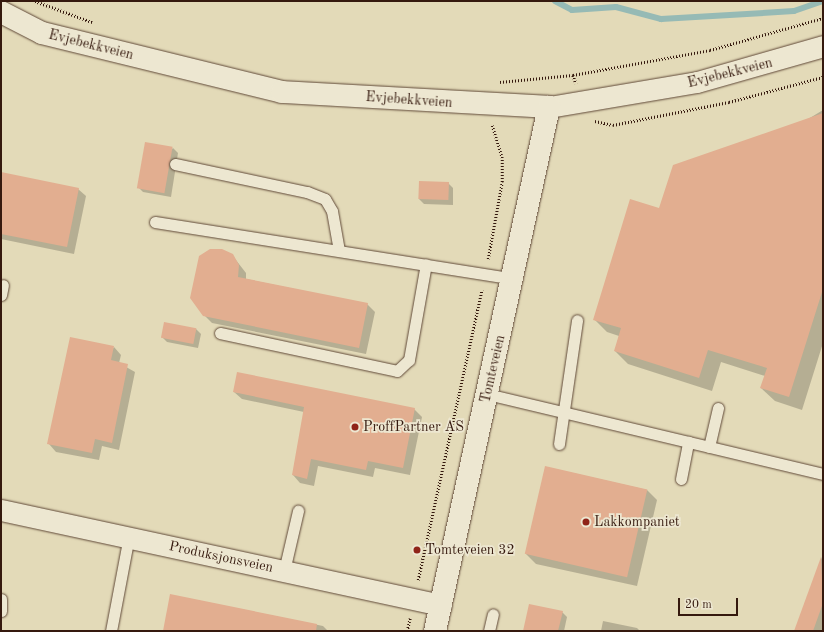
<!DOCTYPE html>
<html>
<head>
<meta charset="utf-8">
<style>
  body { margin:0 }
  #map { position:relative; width:824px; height:632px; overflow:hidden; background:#e3dab8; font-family:"Old Standard TT",serif }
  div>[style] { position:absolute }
  .shadow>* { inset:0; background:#0003 }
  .stream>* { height:6px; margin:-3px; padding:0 3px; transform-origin:3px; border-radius:3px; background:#96bab5 }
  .building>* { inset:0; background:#e2ae90; transform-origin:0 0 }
  .path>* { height:2.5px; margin-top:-1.25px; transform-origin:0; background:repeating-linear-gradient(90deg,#35190e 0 1px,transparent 0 3px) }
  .roads { filter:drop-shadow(0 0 1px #604938) drop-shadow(0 0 1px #604938) }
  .lane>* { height:11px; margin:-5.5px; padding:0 5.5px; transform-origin:5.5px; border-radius:5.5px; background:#ede7d1 }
  .street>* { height:21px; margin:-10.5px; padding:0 10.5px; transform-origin:10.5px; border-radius:10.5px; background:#ede7d1 }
  .secondary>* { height:22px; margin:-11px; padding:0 11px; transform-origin:11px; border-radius:11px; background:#ede7d1 }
  .dots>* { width:11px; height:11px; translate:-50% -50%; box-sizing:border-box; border:2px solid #ede7d1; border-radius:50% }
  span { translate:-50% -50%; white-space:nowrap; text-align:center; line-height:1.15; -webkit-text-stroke:3.5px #ede7d1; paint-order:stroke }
  .street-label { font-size:14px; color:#35190e }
  .poi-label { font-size:14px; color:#35190e }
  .left { translate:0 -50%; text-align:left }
  .frame { position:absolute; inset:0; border:2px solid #35190e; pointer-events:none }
  .scale { position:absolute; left:678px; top:598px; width:60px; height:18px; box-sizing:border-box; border:2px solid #35190e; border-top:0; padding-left:5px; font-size:12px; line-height:14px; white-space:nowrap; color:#35190e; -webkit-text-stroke:3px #ede7d1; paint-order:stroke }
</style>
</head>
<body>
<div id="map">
  <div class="shadow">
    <i style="clip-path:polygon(823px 110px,823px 343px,802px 410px,775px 401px,761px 388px,765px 376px,721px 362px,712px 391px,628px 364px,615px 351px,619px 336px,607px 332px,594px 319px,660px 209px)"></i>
    <i style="clip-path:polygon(173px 148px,178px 153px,171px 197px,143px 192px,138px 187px)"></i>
    <i style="clip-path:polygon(1px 173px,78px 189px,86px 196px,74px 254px,1px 239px)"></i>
    <i style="clip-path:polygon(448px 183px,453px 188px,453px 205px,424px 204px,419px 199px)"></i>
    <i style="clip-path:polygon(232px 255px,246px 273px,246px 279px,367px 304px,375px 312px,366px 354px,212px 323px,204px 315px)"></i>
    <i style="clip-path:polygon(196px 329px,201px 334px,198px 348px,167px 342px,162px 337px)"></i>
    <i style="clip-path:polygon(114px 347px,121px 355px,119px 363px,135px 372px,119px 450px,102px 446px,99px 460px,56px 452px,49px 444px)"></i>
    <i style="clip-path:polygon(234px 392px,414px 409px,422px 417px,410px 475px,375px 468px,373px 477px,318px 466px,314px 486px,300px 483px,293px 475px,304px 412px,242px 399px)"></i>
    <i style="clip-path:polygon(546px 467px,647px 490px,657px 500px,637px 586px,536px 564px,526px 554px)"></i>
    <i style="clip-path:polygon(823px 554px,823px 631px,795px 631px)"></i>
    <i style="clip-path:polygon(171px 595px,323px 626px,328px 631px,164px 631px)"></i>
    <i style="clip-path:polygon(562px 612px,567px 617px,564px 631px,524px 631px)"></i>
    <i style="clip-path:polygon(603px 621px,637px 628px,640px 631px,601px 631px)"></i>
  </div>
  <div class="stream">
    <i style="left:555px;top:1px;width:19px;rotate:28deg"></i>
    <i style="left:572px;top:10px;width:44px;rotate:-3.9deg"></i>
    <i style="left:616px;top:7px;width:47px;rotate:14.9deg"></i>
    <i style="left:661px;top:19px;width:133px;rotate:-3.4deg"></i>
    <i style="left:794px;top:11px;width:31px;rotate:-19deg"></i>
  </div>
  <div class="building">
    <i style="clip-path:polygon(823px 113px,823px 289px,789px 397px,760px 388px,767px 368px,708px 350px,699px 378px,614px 351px,621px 328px,593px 320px,630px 199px,659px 208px,673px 165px)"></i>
    <i style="left:145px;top:142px;width:28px;height:47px;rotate:10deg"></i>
    <i style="clip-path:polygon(1px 172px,79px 188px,67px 247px,1px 234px)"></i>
    <i style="left:419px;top:181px;width:30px;height:18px;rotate:2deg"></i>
    <i style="clip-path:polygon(210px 249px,222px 249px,233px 254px,239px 265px,238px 277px,368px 303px,359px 348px,203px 316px,190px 298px,199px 256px)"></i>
    <i style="left:164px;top:322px;width:33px;height:16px;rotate:11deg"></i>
    <i style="clip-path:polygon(70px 337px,114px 346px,111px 360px,128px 364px,112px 443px,95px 439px,92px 453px,47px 444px)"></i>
    <i style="clip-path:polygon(237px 372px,415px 408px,403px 468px,368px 461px,366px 470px,311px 459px,307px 479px,292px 475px,304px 407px,233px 392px)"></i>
    <i style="left:545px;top:466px;width:105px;height:90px;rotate:13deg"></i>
    <i style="clip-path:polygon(821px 557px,823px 603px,813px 631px,794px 631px)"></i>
    <i style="clip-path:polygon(170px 594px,317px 624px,316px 631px,163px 631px)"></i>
    <i style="clip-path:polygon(529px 604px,563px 611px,558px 631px,523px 631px)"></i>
  </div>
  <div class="path">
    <i style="left:35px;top:1px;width:61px;rotate:20.2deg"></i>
    <i style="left:573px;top:75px;width:139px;rotate:-10.3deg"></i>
    <i style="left:710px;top:50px;width:117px;rotate:-15.8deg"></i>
    <i style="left:500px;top:82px;width:73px;rotate:-5.5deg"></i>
    <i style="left:573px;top:75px;width:9px;rotate:69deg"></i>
    <i style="left:595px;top:121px;width:18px;rotate:13deg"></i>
    <i style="left:613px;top:125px;width:118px;rotate:-11.2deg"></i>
    <i style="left:729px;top:102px;width:97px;rotate:-14.9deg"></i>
    <i style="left:488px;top:259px;width:78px;rotate:-79.7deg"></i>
    <i style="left:502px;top:182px;width:24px;rotate:-90deg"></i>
    <i style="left:502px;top:158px;width:34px;rotate:-107deg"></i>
    <i style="left:418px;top:580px;width:297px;rotate:-77.6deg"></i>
    <i style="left:407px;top:631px;width:13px;rotate:-77deg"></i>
  </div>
  <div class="roads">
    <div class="lane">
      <i style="left:175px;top:164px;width:135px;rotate:12deg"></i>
      <i style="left:307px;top:192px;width:19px;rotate:21deg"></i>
      <i style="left:325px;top:199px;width:14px;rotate:60deg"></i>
      <i style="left:332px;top:211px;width:40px;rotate:80deg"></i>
      <i style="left:155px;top:222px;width:363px;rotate:9deg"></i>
      <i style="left:1px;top:295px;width:10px;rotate:-79deg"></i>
      <i style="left:220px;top:333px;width:181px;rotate:12.1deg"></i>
      <i style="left:397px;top:371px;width:16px;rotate:-43deg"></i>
      <i style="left:409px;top:360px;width:97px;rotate:-80deg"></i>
      <i style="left:487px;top:394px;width:345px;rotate:13.4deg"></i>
      <i style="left:559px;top:444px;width:125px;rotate:-81.7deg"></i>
      <i style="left:709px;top:447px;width:40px;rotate:-77deg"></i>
      <i style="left:681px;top:479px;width:38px;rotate:-79deg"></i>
      <i style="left:284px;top:571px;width:62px;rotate:-76.9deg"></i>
      <i style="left:1px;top:599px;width:12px;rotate:90deg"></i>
      <i style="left:111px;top:631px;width:97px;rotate:-79.3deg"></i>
      <i style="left:489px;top:631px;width:17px;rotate:-77deg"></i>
    </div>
    <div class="street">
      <i style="left:549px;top:107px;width:150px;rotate:-9.6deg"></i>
      <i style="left:697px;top:82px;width:131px;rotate:-15.9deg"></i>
      <i style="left:1px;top:510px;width:450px;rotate:12.2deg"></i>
    </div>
    <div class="secondary">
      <i style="left:1px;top:12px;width:46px;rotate:27.1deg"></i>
      <i style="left:42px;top:33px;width:247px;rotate:13.8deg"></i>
      <i style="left:282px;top:92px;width:267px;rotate:3.2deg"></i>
      <i style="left:549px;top:107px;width:536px;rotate:102.27deg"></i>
    </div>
  </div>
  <div class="dots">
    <i style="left:355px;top:427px;background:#8f2418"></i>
    <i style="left:586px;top:522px;background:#8f2418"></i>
    <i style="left:417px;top:550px;background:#8f2418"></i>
  </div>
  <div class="street-label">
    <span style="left:91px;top:45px;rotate:14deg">Evjebekkveien</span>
    <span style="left:730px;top:73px;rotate:-14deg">Evjebekkveien</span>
    <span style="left:409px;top:100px;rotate:4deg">Evjebekkveien</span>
    <span style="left:493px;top:369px;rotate:-77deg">Tomteveien</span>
    <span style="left:221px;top:557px;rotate:12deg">Produksjonsveien</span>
  </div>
  <div class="poi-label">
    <span class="left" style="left:363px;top:427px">ProffPartner AS</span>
    <span class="left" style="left:594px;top:522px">Lakkompaniet</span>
    <span class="left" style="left:425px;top:550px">Tomteveien 32</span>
  </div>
  <div class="frame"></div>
  <div class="scale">20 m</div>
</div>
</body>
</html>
